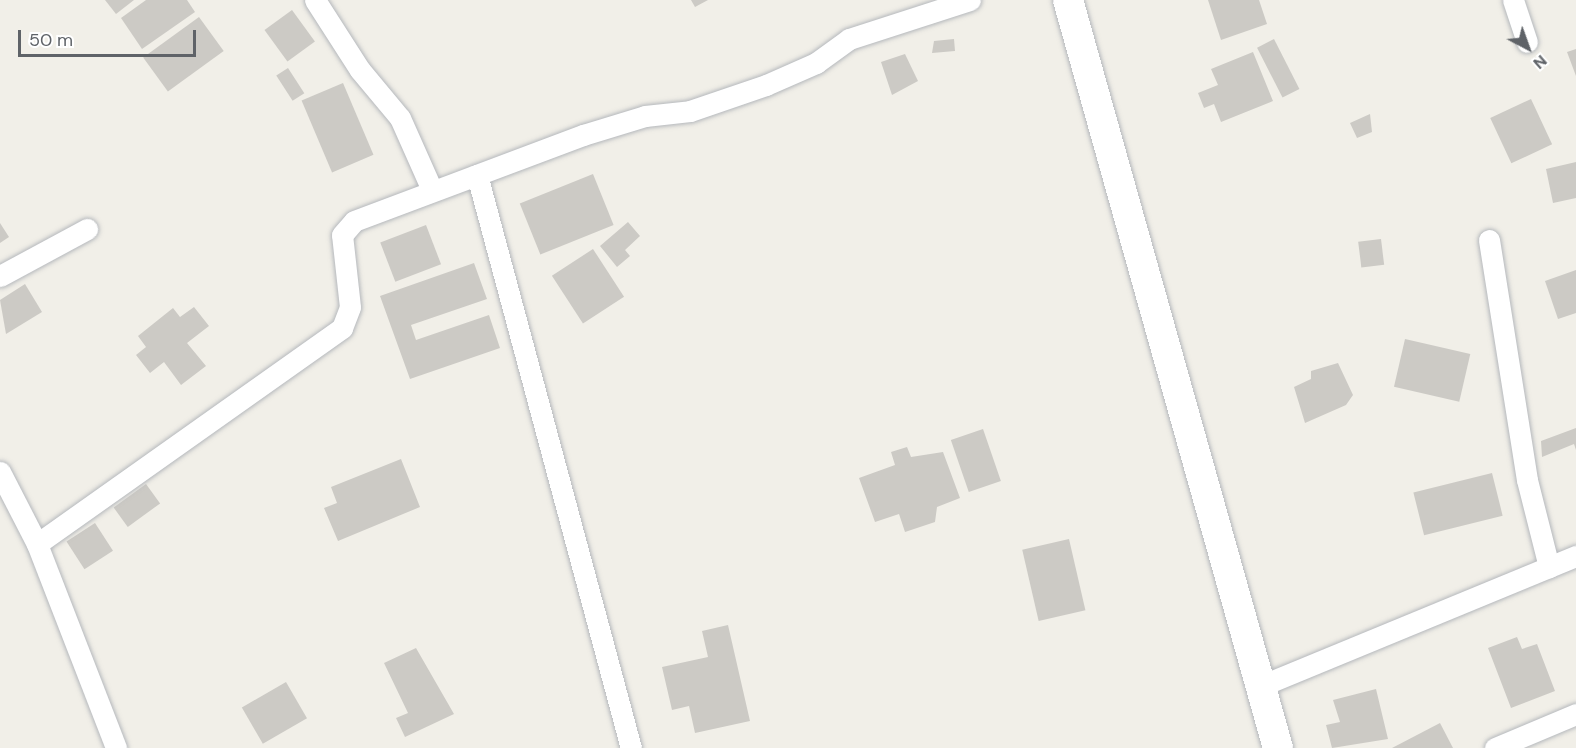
<!DOCTYPE html>
<html>
<head>
<meta charset="utf-8">
<style>
  body { margin:0 }
  #map { position:relative; width:1576px; height:748px; overflow:hidden; background:#f1efe8; font-family:"DM Sans",sans-serif }
  div>[style] { position:absolute }
  .building>* { inset:0; background:#cccac5; transform-origin:0 0 }
  .roads { filter:drop-shadow(0 0 2px #b5b8bc) drop-shadow(0 0 2px #b5b8bc) }
  .street>* { height:21px; margin:-10.5px; padding:0 10.5px; transform-origin:10.5px; border-radius:10.5px; background:#fff }
  .secondary>* { height:30px; margin:-15px; padding:0 15px; transform-origin:15px; border-radius:15px; background:#fff }
  span { translate:-50% -50%; white-space:nowrap; text-align:center; line-height:1.15; -webkit-text-stroke:4.5px #fff; paint-order:stroke }
  .north { position:absolute; left:1498px; top:18px; width:60px; height:60px; -webkit-text-stroke:4px #fff; paint-order:stroke; rotate:139deg; font-size:16px; font-weight:700; line-height:24px; text-align:center; color:#5f6368 }
  .north::after { content:''; display:block; margin:auto; width:21px; height:27px; background:#5f6368; clip-path:polygon(50% 0,100% 100%,50% 72%,0 100%) }
  .scale { position:absolute; left:18px; top:30px; width:178px; height:27px; box-sizing:border-box; border:3px solid #5f6368; border-top:0; padding-left:8px; font-size:18px; line-height:21px; white-space:nowrap; color:#5f6368; -webkit-text-stroke:4px #fff; paint-order:stroke }
</style>
</head>
<body>
<div id="map">
  <div class="building">
    <i style="clip-path:polygon(105px 0,134px 0,116px 14px)"></i>
    <i style="clip-path:polygon(146px 0,187px 0,195px 12px,142px 49px,121px 18px)"></i>
    <i style="clip-path:polygon(691px 0,708px 0,695px 7px)"></i>
    <i style="clip-path:polygon(1208px 0,1259px 0,1267px 24px,1221px 40px)"></i>
    <i style="left:292px;top:10px;width:39px;height:34px;rotate:54deg"></i>
    <i style="left:199px;top:17px;width:42px;height:69px;rotate:54deg"></i>
    <i style="clip-path:polygon(954px 39px,955px 51px,932px 53px,934px 41px)"></i>
    <i style="left:1274px;top:39px;width:56px;height:19px;rotate:63deg"></i>
    <i style="clip-path:polygon(1576px 49px,1576px 76px,1567px 52px)"></i>
    <i style="clip-path:polygon(1253px 52px,1273px 101px,1221px 122px,1214px 104px,1204px 108px,1198px 93px,1218px 85px,1211px 69px)"></i>
    <i style="clip-path:polygon(905px 54px,918px 81px,892px 95px,881px 62px)"></i>
    <i style="left:288px;top:68px;width:30px;height:14px;rotate:57deg"></i>
    <i style="left:343px;top:83px;width:78px;height:45px;rotate:67deg"></i>
    <i style="left:1531px;top:99px;width:50px;height:45px;rotate:65deg"></i>
    <i style="clip-path:polygon(1370px 114px,1372px 132px,1357px 138px,1350px 123px)"></i>
    <i style="clip-path:polygon(1576px 162px,1576px 198px,1553px 203px,1546px 169px)"></i>
    <i style="left:593px;top:174px;width:55px;height:79px;rotate:68deg"></i>
    <i style="clip-path:polygon(628px 222px,640px 236px,625px 250px,630px 256px,617px 267px,600px 246px)"></i>
    <i style="clip-path:polygon(0 223px,9px 237px,0 243px)"></i>
    <i style="left:426px;top:225px;width:42px;height:49px;rotate:69deg"></i>
    <i style="left:1381px;top:239px;width:26px;height:23px;rotate:83deg"></i>
    <i style="left:593px;top:249px;width:57px;height:49px;rotate:57deg"></i>
    <i style="clip-path:polygon(474px 263px,487px 299px,411px 325px,416px 340px,489px 315px,500px 348px,410px 379px,380px 296px)"></i>
    <i style="clip-path:polygon(1576px 270px,1576px 313px,1558px 319px,1545px 281px)"></i>
    <i style="clip-path:polygon(25px 284px,42px 312px,6px 334px,0 300px)"></i>
    <i style="clip-path:polygon(194px 307px,209px 326px,187px 343px,206px 366px,181px 385px,164px 362px,150px 373px,136px 355px,146px 347px,138px 336px,173px 308px,180px 317px)"></i>
    <i style="left:1405px;top:339px;width:67px;height:49px;rotate:13deg"></i>
    <i style="clip-path:polygon(1338px 363px,1353px 395px,1346px 405px,1305px 423px,1294px 387px,1311px 379px,1311px 371px)"></i>
    <i style="clip-path:polygon(1576px 428px,1576px 450px,1574px 444px,1542px 457px,1541px 441px)"></i>
    <i style="left:983px;top:429px;width:55px;height:34px;rotate:71deg"></i>
    <i style="clip-path:polygon(907px 447px,911px 457px,943px 452px,960px 498px,937px 507px,935px 522px,905px 532px,899px 514px,875px 522px,859px 478px,895px 465px,891px 452px)"></i>
    <i style="clip-path:polygon(401px 459px,420px 507px,338px 541px,324px 508px,337px 503px,331px 487px)"></i>
    <i style="left:1492px;top:473px;width:44px;height:81px;rotate:76deg"></i>
    <i style="left:146px;top:484px;width:24px;height:40px;rotate:54deg"></i>
    <i style="left:95px;top:523px;width:33px;height:34px;rotate:57deg"></i>
    <i style="left:1069px;top:539px;width:73px;height:48px;rotate:77deg"></i>
    <i style="clip-path:polygon(728px 625px,750px 721px,695px 733px,689px 706px,672px 710px,662px 667px,708px 657px,702px 631px)"></i>
    <i style="clip-path:polygon(1517px 637px,1522px 649px,1537px 644px,1555px 691px,1511px 708px,1488px 648px)"></i>
    <i style="clip-path:polygon(416px 648px,454px 714px,405px 737px,396px 718px,408px 713px,384px 663px)"></i>
    <i style="left:286px;top:682px;width:42px;height:51px;rotate:60deg"></i>
    <i style="clip-path:polygon(1376px 689px,1388px 739px,1332px 748px,1326px 725px,1340px 722px,1333px 700px)"></i>
    <i style="clip-path:polygon(1440px 723px,1453px 748px,1392px 748px)"></i>
  </div>
  <div class="roads">
    <div class="street">
      <i style="left:315px;top:0;width:83px;rotate:57.3deg"></i>
      <i style="left:360px;top:70px;width:62px;rotate:50.2deg"></i>
      <i style="left:400px;top:118px;width:79px;rotate:66deg"></i>
      <i style="left:1513px;top:0;width:44px;rotate:71.6deg"></i>
      <i style="left:477px;top:175px;width:593px;rotate:74.96deg"></i>
      <i style="left:1489px;top:240px;width:243px;rotate:81deg"></i>
      <i style="left:1527px;top:480px;width:90px;rotate:75.8deg"></i>
      <i style="left:0;top:276px;width:99px;rotate:-28.4deg"></i>
      <i style="left:0;top:472px;width:81px;rotate:62.8deg"></i>
      <i style="left:37px;top:544px;width:219px;rotate:68.8deg"></i>
      <i style="left:37px;top:544px;width:374px;rotate:-35.3deg"></i>
      <i style="left:342px;top:328px;width:22px;rotate:-69deg"></i>
      <i style="left:350px;top:307px;width:72px;rotate:-96.3deg"></i>
      <i style="left:342px;top:235px;width:18px;rotate:-49deg"></i>
      <i style="left:354px;top:221px;width:245px;rotate:-20.6deg"></i>
      <i style="left:583px;top:135px;width:65px;rotate:-17deg"></i>
      <i style="left:645px;top:116px;width:45px;rotate:-6.3deg"></i>
      <i style="left:690px;top:111px;width:80px;rotate:-18.9deg"></i>
      <i style="left:766px;top:85px;width:55px;rotate:-23.7deg"></i>
      <i style="left:816px;top:63px;width:41px;rotate:-36deg"></i>
      <i style="left:849px;top:39px;width:127px;rotate:-17.9deg"></i>
      <i style="left:1263px;top:685px;width:339px;rotate:-22.4deg"></i>
      <i style="left:1495px;top:748px;width:88px;rotate:-22.8deg"></i>
    </div>
    <div class="secondary">
      <i style="left:1068px;top:0;width:777px;rotate:74.32deg"></i>
    </div>
  </div>
  <div class="north">N</div>
  <div class="scale">50 m</div>
</div>
</body>
</html>
